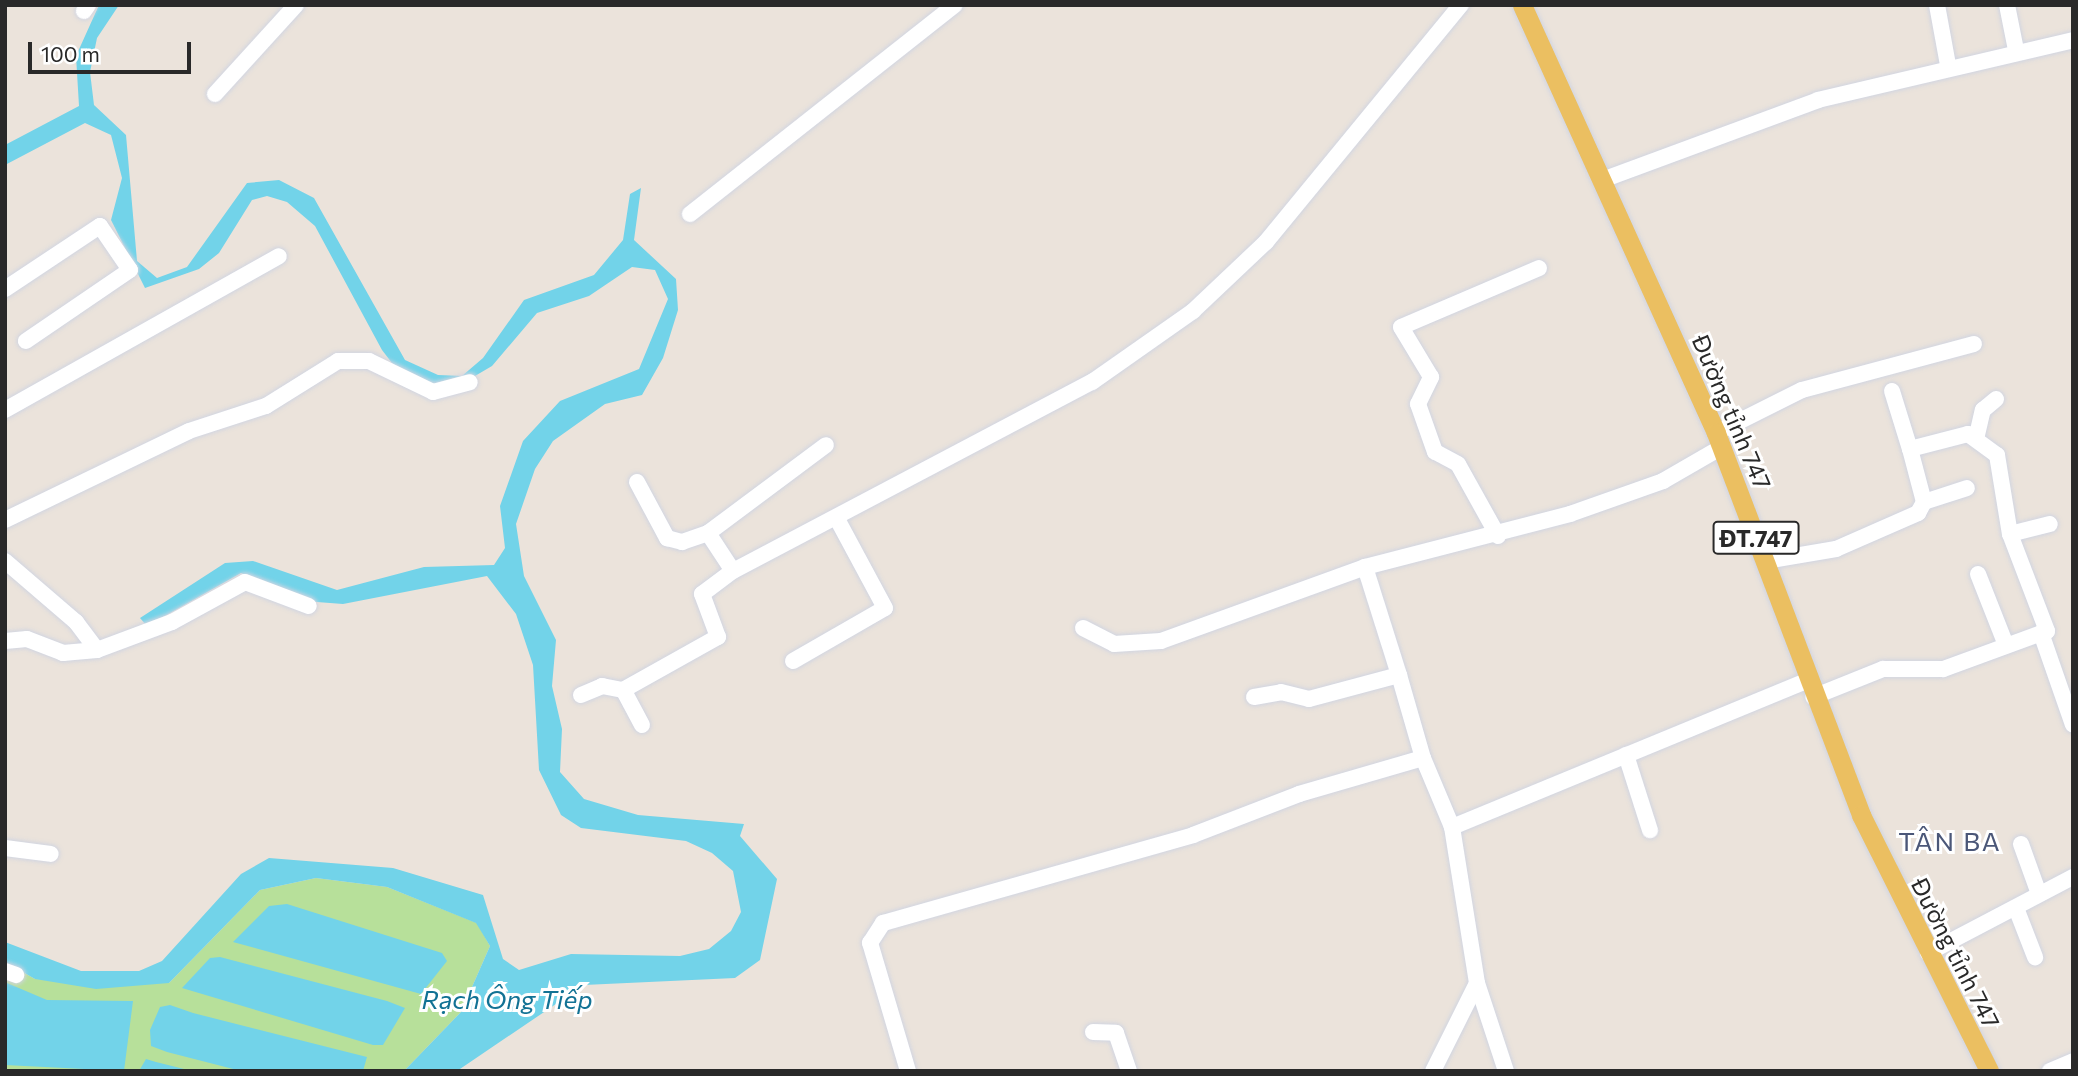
<!DOCTYPE html>
<html>
<head>
<meta charset="utf-8">
<style>
  body { margin:0 }
  #map { position:relative; width:2078px; height:1076px; overflow:hidden; background:#ebe3db; font-family:Commissioner,sans-serif }
  div>[style] { position:absolute }
  .green>* { inset:0; background:#b7e09a }
  .water>* { inset:0; background:#72d3e9 }
  .roads { filter:drop-shadow(0 0 2px #d1d5e1) drop-shadow(0 0 2px #d1d5e1) }
  .minor>* { height:16px; margin:-8px; padding:0 8px; transform-origin:8px; border-radius:8px; background:#fff }
  .major>* { height:19px; margin:-9.5px; padding:0 9.5px; transform-origin:9.5px; border-radius:9.5px; background:#ebbf61 }
  span { translate:-50% -50%; white-space:nowrap; text-align:center; line-height:1.15; -webkit-text-stroke:6px #fff; paint-order:stroke }
  .shield-label span { padding:2px 5px; background:#fff; border:2px solid; border-radius:5px; -webkit-text-stroke-width:0 }
  .shield-label { font-size:23px; color:#292929; font-weight:700 }
  .street-label { font-size:24px; color:#292929 }
  .neighbourhood-label { font-size:26px; color:#4b5778; letter-spacing:2px }
  .water-label { font-size:26px; color:#127294; font-style:italic }
  .frame { position:absolute; inset:0; border:7px solid #292929; pointer-events:none }
  .scale { position:absolute; left:28px; top:42px; width:163px; height:32px; box-sizing:border-box; border:4px solid #292929; border-top:0; padding-left:9px; font-size:21px; line-height:24px; white-space:nowrap; color:#292929; -webkit-text-stroke:5px #fff; paint-order:stroke }
</style>
</head>
<body>
<div id="map">
  <div class="green">
    <i style="clip-path:polygon(316px 878px,387px 887px,477px 923px,490px 946px,461px 1012px,404px 1071px,5px 1071px,5px 962px,35px 979px,169px 983px,260px 890px)"></i>
  </div>
  <div class="water">
    <i style="clip-path:polygon(99px 5px,119px 5px,97px 38px,90px 72px,94px 105px,126px 135px,137px 261px,157px 278px,187px 267px,247px 183px,279px 180px,314px 198px,405px 360px,438px 375px,462px 376px,483px 358px,524px 300px,594px 275px,623px 240px,630px 194px,641px 188px,634px 240px,676px 279px,678px 310px,663px 358px,642px 395px,605px 404px,553px 441px,535px 469px,516px 524px,524px 576px,556px 640px,552px 686px,562px 729px,560px 772px,584px 799px,638px 815px,744px 824px,740px 836px,777px 879px,760px 960px,735px 978px,584px 985px,457px 1071px,404px 1071px,461px 1012px,490px 946px,476px 923px,387px 887px,316px 878px,260px 890px,169px 983px,96px 989px,35px 979px,5px 962px,5px 942px,81px 971px,139px 971px,162px 961px,241px 874px,269px 858px,393px 868px,483px 895px,503px 959px,519px 970px,571px 954px,680px 956px,709px 949px,731px 931px,741px 912px,733px 871px,712px 853px,686px 841px,581px 828px,561px 815px,539px 770px,533px 665px,516px 614px,487px 576px,343px 604px,304px 601px,241px 573px,147px 626px,140px 618px,225px 563px,253px 561px,337px 590px,424px 567px,494px 565px,505px 548px,500px 506px,523px 441px,560px 401px,639px 369px,668px 299px,655px 270px,632px 267px,589px 296px,537px 313px,492px 366px,463px 383px,432px 388px,398px 371px,382px 350px,315px 226px,287px 202px,267px 196px,252px 200px,219px 253px,199px 269px,145px 288px,111px 220px,122px 178px,111px 135px,85px 123px,5px 165px,5px 145px,79px 106px,76px 56px)"></i>
    <i style="clip-path:polygon(287px 904px,442px 953px,447px 961px,421px 994px,233px 942px,269px 906px)"></i>
    <i style="clip-path:polygon(220px 957px,387px 1001px,405px 1008px,383px 1045px,373px 1045px,182px 988px,210px 958px)"></i>
    <i style="clip-path:polygon(7px 983px,47px 1000px,133px 1001px,124px 1071px,5px 1065px)"></i>
    <i style="clip-path:polygon(170px 1005px,193px 1013px,367px 1057px,363px 1071px,241px 1071px,167px 1052px,151px 1046px,150px 1030px,160px 1007px)"></i>
    <i style="clip-path:polygon(146px 1059px,156px 1062px,192px 1071px,139px 1071px)"></i>
  </div>
  <div class="roads">
    <div class="minor">
      <i style="left:1937px;top:5px;width:61px;rotate:79.6deg"></i>
      <i style="left:2007px;top:5px;width:46px;rotate:78.7deg"></i>
      <i style="left:84px;top:11px;width:7px;rotate:-56deg"></i>
      <i style="left:215px;top:94px;width:120px;rotate:-47.7deg"></i>
      <i style="left:1605px;top:179px;width:227px;rotate:-20.3deg"></i>
      <i style="left:1818px;top:100px;width:262px;rotate:-13.2deg"></i>
      <i style="left:690px;top:214px;width:337px;rotate:-38.3deg"></i>
      <i style="left:5px;top:289px;width:114px;rotate:-33.6deg"></i>
      <i style="left:100px;top:226px;width:53px;rotate:55.7deg"></i>
      <i style="left:130px;top:270px;width:126px;rotate:145.7deg"></i>
      <i style="left:1892px;top:391px;width:61px;rotate:72.8deg"></i>
      <i style="left:5px;top:410px;width:314px;rotate:-29.3deg"></i>
      <i style="left:1716px;top:433px;width:96px;rotate:-26.6deg"></i>
      <i style="left:1802px;top:390px;width:178px;rotate:-15deg"></i>
      <i style="left:1977px;top:435px;width:26px;rotate:-77deg"></i>
      <i style="left:1983px;top:410px;width:17px;rotate:-40deg"></i>
      <i style="left:637px;top:482px;width:64px;rotate:61.8deg"></i>
      <i style="left:667px;top:538px;width:16px;rotate:15deg"></i>
      <i style="left:682px;top:542px;width:28px;rotate:-19deg"></i>
      <i style="left:708px;top:533px;width:45px;rotate:56.7deg"></i>
      <i style="left:1924px;top:502px;width:45px;rotate:-18deg"></i>
      <i style="left:5px;top:520px;width:204px;rotate:-25.8deg"></i>
      <i style="left:189px;top:431px;width:81px;rotate:-18deg"></i>
      <i style="left:266px;top:406px;width:85px;rotate:-32deg"></i>
      <i style="left:338px;top:361px;width:31px"></i>
      <i style="left:369px;top:361px;width:71px;rotate:25.8deg"></i>
      <i style="left:433px;top:392px;width:38px;rotate:-15deg"></i>
      <i style="left:708px;top:533px;width:147px;rotate:-36.7deg"></i>
      <i style="left:2010px;top:534px;width:41px;rotate:-14deg"></i>
      <i style="left:1498px;top:536px;width:82px;rotate:-119.1deg"></i>
      <i style="left:1458px;top:464px;width:26px;rotate:-152deg"></i>
      <i style="left:1435px;top:452px;width:51px;rotate:-109.5deg"></i>
      <i style="left:1418px;top:404px;width:30px;rotate:-64deg"></i>
      <i style="left:1431px;top:377px;width:58px;rotate:-121deg"></i>
      <i style="left:1401px;top:327px;width:150px;rotate:-23.1deg"></i>
      <i style="left:5px;top:561px;width:94px;rotate:40.7deg"></i>
      <i style="left:76px;top:622px;width:35px;rotate:53deg"></i>
      <i style="left:1765px;top:561px;width:72px;rotate:-9.6deg"></i>
      <i style="left:1836px;top:549px;width:90px;rotate:-23.7deg"></i>
      <i style="left:1918px;top:513px;width:13px;rotate:-61deg"></i>
      <i style="left:1924px;top:502px;width:55px;rotate:-104.8deg"></i>
      <i style="left:1910px;top:449px;width:60px;rotate:-14.5deg"></i>
      <i style="left:1968px;top:434px;width:36px;rotate:36deg"></i>
      <i style="left:1997px;top:455px;width:80px;rotate:80.7deg"></i>
      <i style="left:2010px;top:534px;width:104px;rotate:69.1deg"></i>
      <i style="left:2047px;top:631px;width:111px;rotate:159.9deg"></i>
      <i style="left:1943px;top:669px;width:60px;rotate:180deg"></i>
      <i style="left:1883px;top:669px;width:75px;rotate:158.2deg"></i>
      <i style="left:1365px;top:567px;width:113px;rotate:72.5deg"></i>
      <i style="left:1978px;top:574px;width:76px;rotate:68.5deg"></i>
      <i style="left:1083px;top:628px;width:35px;rotate:27deg"></i>
      <i style="left:1114px;top:644px;width:47px;rotate:-3.7deg"></i>
      <i style="left:1161px;top:641px;width:217px;rotate:-19.9deg"></i>
      <i style="left:1365px;top:567px;width:212px;rotate:-14.5deg"></i>
      <i style="left:1570px;top:514px;width:99px;rotate:-19.5deg"></i>
      <i style="left:1663px;top:481px;width:68px;rotate:-30deg"></i>
      <i style="left:2041px;top:633px;width:97px;rotate:70.8deg"></i>
      <i style="left:5px;top:641px;width:22px;rotate:-5deg"></i>
      <i style="left:27px;top:639px;width:39px;rotate:21deg"></i>
      <i style="left:63px;top:653px;width:34px;rotate:-5deg"></i>
      <i style="left:97px;top:650px;width:80px;rotate:-20.5deg"></i>
      <i style="left:172px;top:622px;width:83px;rotate:-28.7deg"></i>
      <i style="left:245px;top:582px;width:68px;rotate:20.6deg"></i>
      <i style="left:793px;top:661px;width:106px;rotate:-29.9deg"></i>
      <i style="left:885px;top:608px;width:101px;rotate:-118.3deg"></i>
      <i style="left:581px;top:695px;width:23px;rotate:-23deg"></i>
      <i style="left:602px;top:686px;width:21px;rotate:11deg"></i>
      <i style="left:1254px;top:697px;width:27px;rotate:-10deg"></i>
      <i style="left:1281px;top:692px;width:29px;rotate:14deg"></i>
      <i style="left:1309px;top:699px;width:93px;rotate:-14.9deg"></i>
      <i style="left:1399px;top:675px;width:86px;rotate:73.9deg"></i>
      <i style="left:642px;top:725px;width:40px;rotate:-118deg"></i>
      <i style="left:623px;top:690px;width:109px;rotate:-29.2deg"></i>
      <i style="left:718px;top:637px;width:46px;rotate:-110.4deg"></i>
      <i style="left:702px;top:594px;width:39px;rotate:-37deg"></i>
      <i style="left:733px;top:571px;width:406px;rotate:-27.8deg"></i>
      <i style="left:1092px;top:382px;width:123px;rotate:-35.1deg"></i>
      <i style="left:1193px;top:311px;width:100px;rotate:-43.4deg"></i>
      <i style="left:1266px;top:242px;width:307px;rotate:-50.6deg"></i>
      <i style="left:1626px;top:755px;width:79px;rotate:72.3deg"></i>
      <i style="left:1452px;top:827px;width:158px;rotate:80.9deg"></i>
      <i style="left:1477px;top:983px;width:93px;rotate:71.8deg"></i>
      <i style="left:2021px;top:844px;width:53px;rotate:70.2deg"></i>
      <i style="left:5px;top:848px;width:46px;rotate:7.4deg"></i>
      <i style="left:2016px;top:908px;width:53px;rotate:68.8deg"></i>
      <i style="left:1928px;top:953px;width:164px;rotate:-27.7deg"></i>
      <i style="left:5px;top:971px;width:12px;rotate:20deg"></i>
      <i style="left:1093px;top:1032px;width:23px;rotate:2deg"></i>
      <i style="left:1116px;top:1033px;width:40px;rotate:71.1deg"></i>
      <i style="left:908px;top:1071px;width:134px;rotate:-106.5deg"></i>
      <i style="left:870px;top:943px;width:24px;rotate:-57deg"></i>
      <i style="left:883px;top:923px;width:322px;rotate:-15.8deg"></i>
      <i style="left:1193px;top:835px;width:114px;rotate:-21.1deg"></i>
      <i style="left:1299px;top:794px;width:129px;rotate:-16.2deg"></i>
      <i style="left:1423px;top:758px;width:75px;rotate:67.2deg"></i>
      <i style="left:1452px;top:827px;width:384px;rotate:-22.4deg"></i>
      <i style="left:1433px;top:1071px;width:98px;rotate:-63.4deg"></i>
      <i style="left:2050px;top:1071px;width:25px;rotate:-23deg"></i>
    </div>
    <div class="major">
      <i style="left:1522px;top:5px;width:470px;rotate:65.6deg"></i>
      <i style="left:1716px;top:433px;width:409px;rotate:69.2deg"></i>
      <i style="left:1861px;top:815px;width:286px;rotate:63.4deg"></i>
    </div>
  </div>
  <div class="shield-label">
    <span style="left:1756px;top:538px">ĐT.747</span>
  </div>
  <div class="street-label">
    <span style="left:1732px;top:412px;rotate:67deg">Đường tỉnh 747</span>
    <span style="left:1956px;top:953px;rotate:63deg">Đường tỉnh 747</span>
  </div>
  <div class="neighbourhood-label">
    <span style="left:1950px;top:841px">TÂN BA</span>
  </div>
  <div class="water-label">
    <span style="left:507px;top:999px">Rạch Ông Tiếp</span>
  </div>
  <div class="frame"></div>
  <div class="scale">100 m</div>
</div>
</body>
</html>
